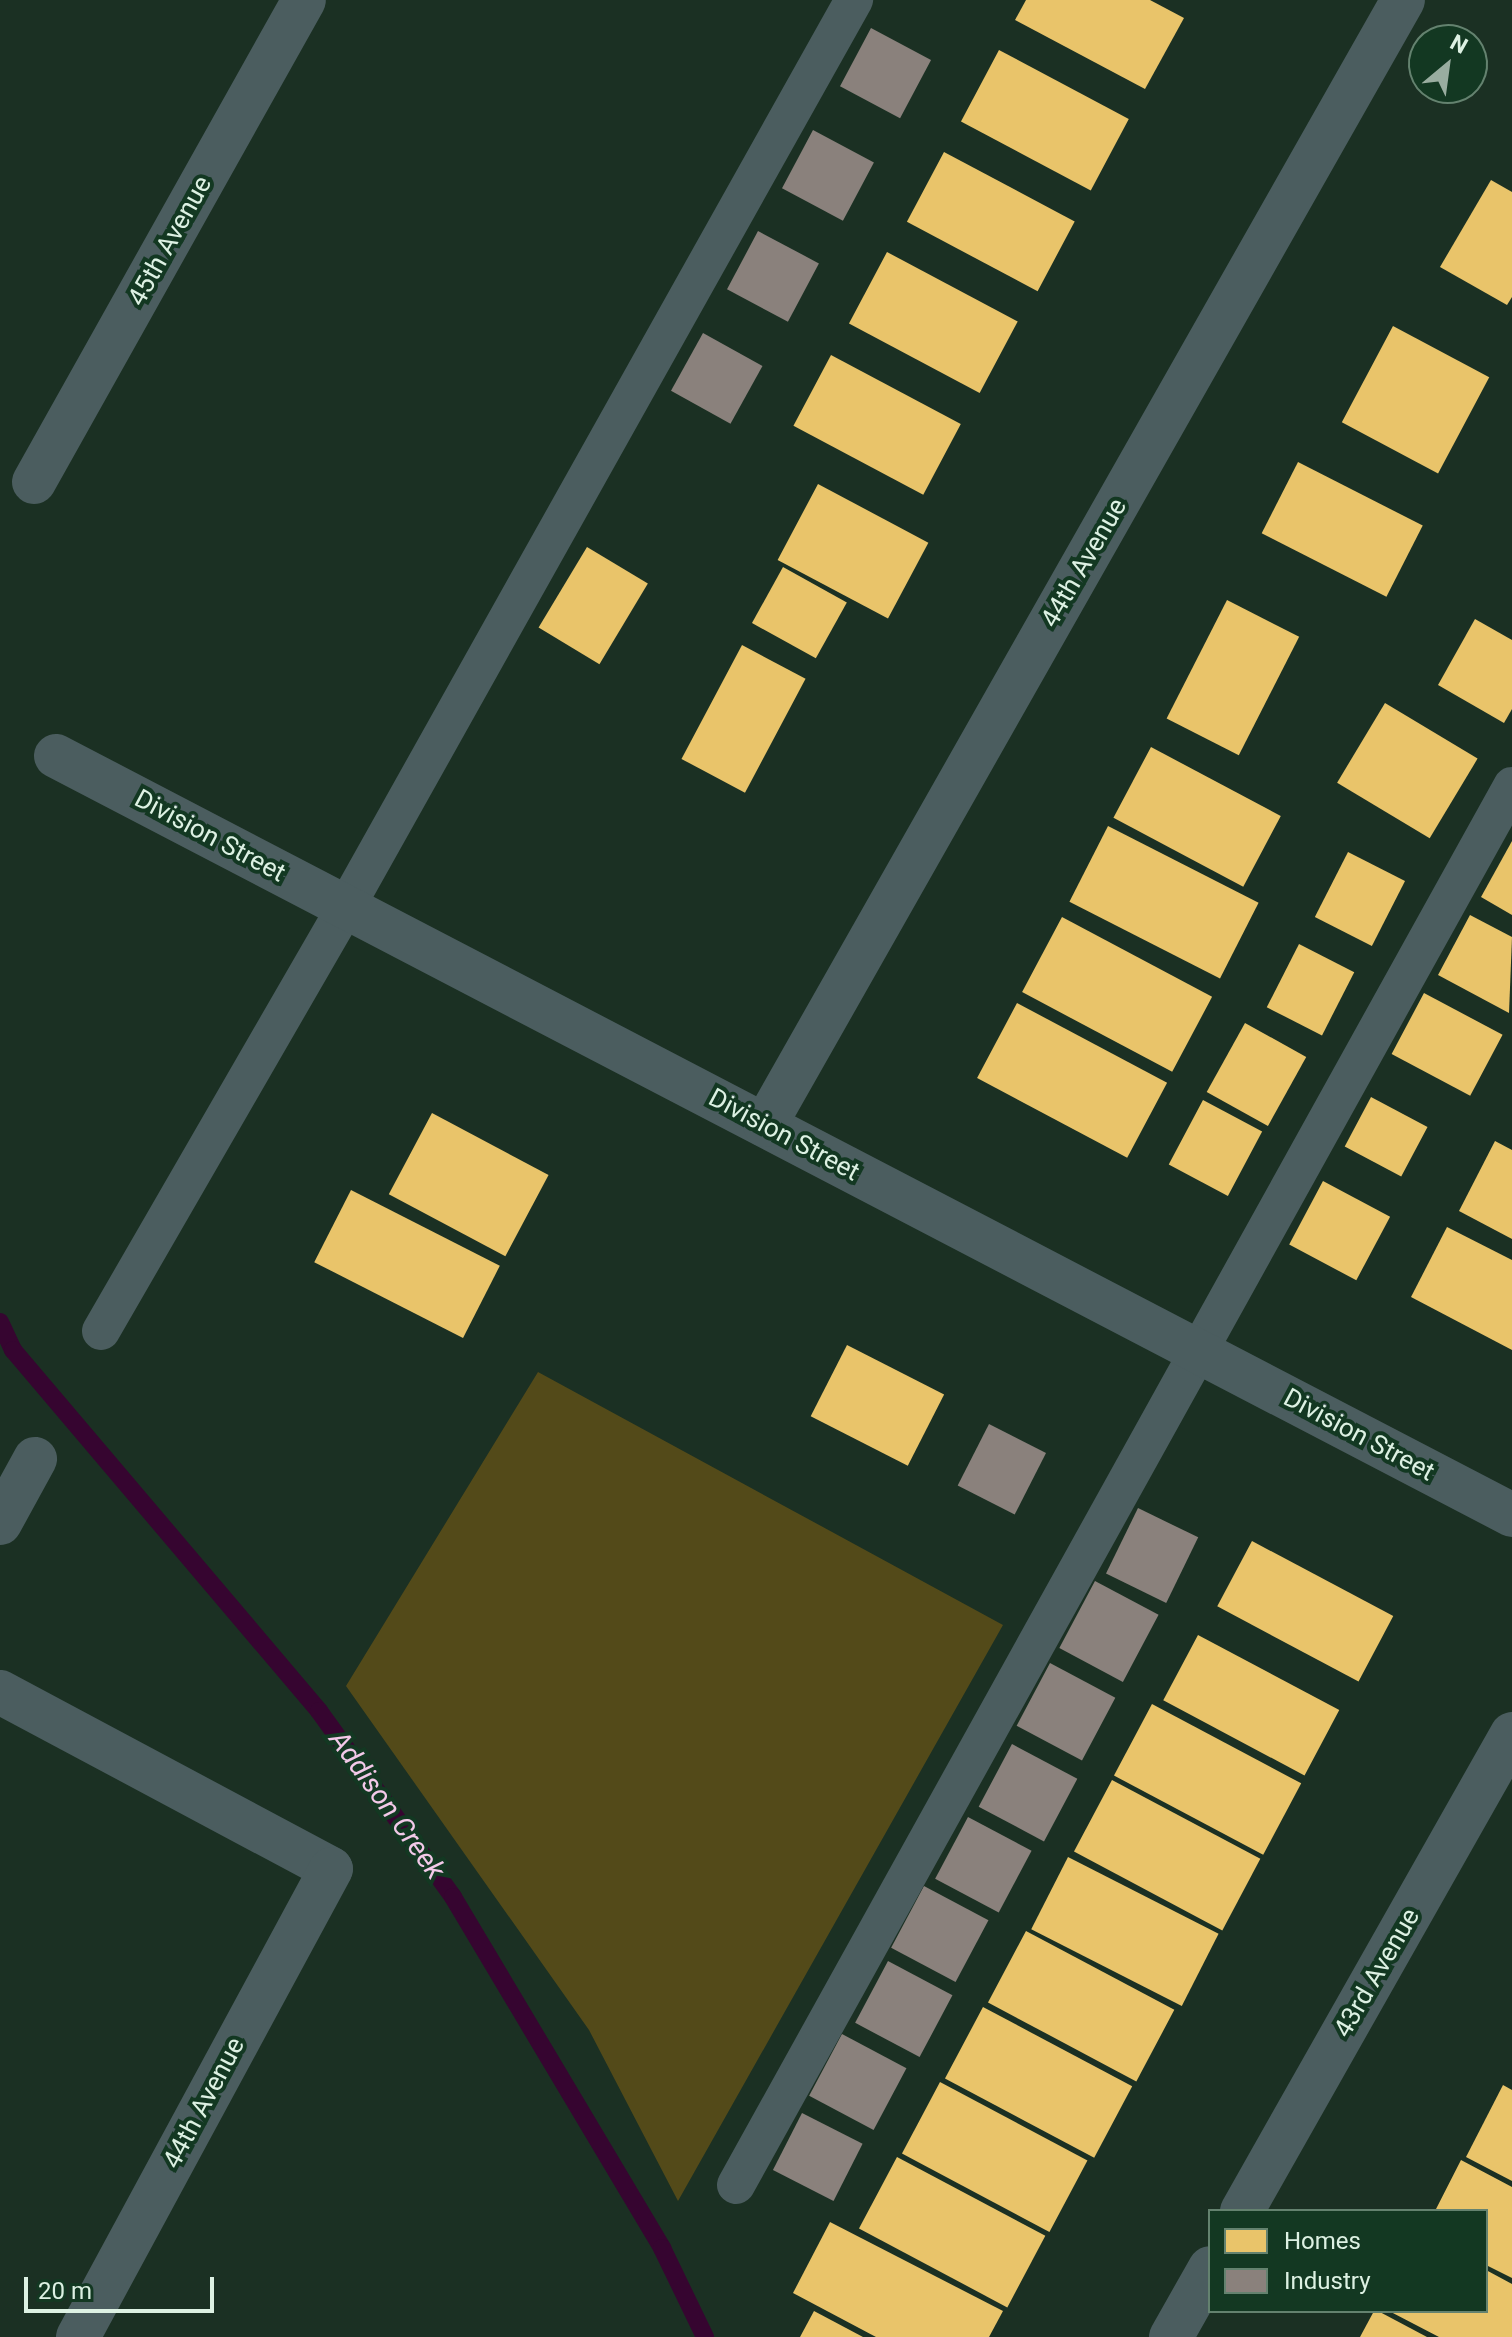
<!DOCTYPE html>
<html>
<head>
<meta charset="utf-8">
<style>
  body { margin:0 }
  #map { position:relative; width:1512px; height:2337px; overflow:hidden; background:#1b3023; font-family:Roboto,sans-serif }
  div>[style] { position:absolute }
  .green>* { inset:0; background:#534a19 }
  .homes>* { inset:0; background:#e9c46a; transform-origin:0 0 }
  .industry>* { inset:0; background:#8a817c; transform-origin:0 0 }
  .stream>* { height:18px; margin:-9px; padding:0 9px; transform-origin:9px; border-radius:9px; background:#360530 }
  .service>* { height:38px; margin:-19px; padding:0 19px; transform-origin:19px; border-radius:19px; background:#4b5d5f }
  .minor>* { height:44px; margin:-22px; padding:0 22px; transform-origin:22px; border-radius:22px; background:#4b5d5f }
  span { translate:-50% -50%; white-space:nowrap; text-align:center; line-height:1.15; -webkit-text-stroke:8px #133822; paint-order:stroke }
  .street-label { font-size:26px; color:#ddf1e3 }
  .water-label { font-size:28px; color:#f3c9e9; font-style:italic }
  .legend { position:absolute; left:1208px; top:2209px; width:280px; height:104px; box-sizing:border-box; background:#133822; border:2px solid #64826f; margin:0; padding:10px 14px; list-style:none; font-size:24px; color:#ddf1e3 }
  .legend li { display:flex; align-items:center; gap:16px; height:40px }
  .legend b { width:40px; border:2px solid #64826f }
  .north { position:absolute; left:1408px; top:24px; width:80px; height:80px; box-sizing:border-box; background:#133822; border:2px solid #64826f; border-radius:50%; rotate:29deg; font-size:22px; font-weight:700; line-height:32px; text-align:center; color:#ddf1e3 }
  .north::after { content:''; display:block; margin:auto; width:28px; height:36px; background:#99ada0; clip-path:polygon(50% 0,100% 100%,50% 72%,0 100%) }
  .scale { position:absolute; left:24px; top:2277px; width:190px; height:36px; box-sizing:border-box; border:4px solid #ddf1e3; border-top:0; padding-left:10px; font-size:24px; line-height:28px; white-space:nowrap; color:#ddf1e3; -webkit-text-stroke:6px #133822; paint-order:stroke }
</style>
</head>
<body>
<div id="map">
  <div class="green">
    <i style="clip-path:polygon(538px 1372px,1003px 1625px,678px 2201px,589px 2030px,346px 1686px)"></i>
  </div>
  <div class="homes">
    <i style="clip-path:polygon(1026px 0,1150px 0,1184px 18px,1145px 89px,1015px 20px)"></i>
    <i style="left:999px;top:50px;width:147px;height:81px;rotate:28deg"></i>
    <i style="left:944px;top:152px;width:148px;height:79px;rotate:28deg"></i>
    <i style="clip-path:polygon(1491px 180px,1512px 192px,1512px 297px,1507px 305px,1440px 267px)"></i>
    <i style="left:887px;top:252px;width:148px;height:81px;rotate:28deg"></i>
    <i style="left:1393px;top:326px;width:109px;height:109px;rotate:28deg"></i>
    <i style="left:831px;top:355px;width:147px;height:80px;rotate:28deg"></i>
    <i style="left:1298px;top:462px;width:140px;height:80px;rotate:27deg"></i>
    <i style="left:818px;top:484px;width:125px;height:86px;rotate:28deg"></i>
    <i style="left:587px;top:547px;width:71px;height:94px;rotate:31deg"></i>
    <i style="left:783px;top:567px;width:73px;height:64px;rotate:29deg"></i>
    <i style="left:1227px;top:600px;width:81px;height:133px;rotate:27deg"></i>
    <i style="clip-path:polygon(1475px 619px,1512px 640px,1512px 709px,1504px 723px,1438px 685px)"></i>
    <i style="left:742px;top:645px;width:72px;height:129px;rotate:28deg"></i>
    <i style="left:1385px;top:703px;width:108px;height:93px;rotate:31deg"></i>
    <i style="left:1151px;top:747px;width:147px;height:80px;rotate:28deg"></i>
    <i style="left:1108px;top:826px;width:169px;height:85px;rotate:27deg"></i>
    <i style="clip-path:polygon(1512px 841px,1512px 915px,1481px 897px)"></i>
    <i style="left:1348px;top:852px;width:64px;height:73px;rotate:27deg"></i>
    <i style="clip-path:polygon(1470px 915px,1512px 937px,1509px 1013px,1438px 975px)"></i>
    <i style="left:1062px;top:917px;width:170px;height:85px;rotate:28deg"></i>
    <i style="left:1299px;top:944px;width:62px;height:71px;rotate:27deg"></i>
    <i style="left:1424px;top:993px;width:89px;height:69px;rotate:28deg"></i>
    <i style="left:1017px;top:1003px;width:170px;height:85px;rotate:28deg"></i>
    <i style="left:1245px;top:1023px;width:70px;height:79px;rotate:29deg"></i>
    <i style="left:1371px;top:1097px;width:64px;height:56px;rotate:28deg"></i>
    <i style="left:1203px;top:1100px;width:67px;height:73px;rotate:28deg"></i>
    <i style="left:432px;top:1113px;width:132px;height:92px;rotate:28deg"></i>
    <i style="clip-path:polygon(1495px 1141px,1512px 1150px,1512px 1239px,1459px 1211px)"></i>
    <i style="left:1323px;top:1181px;width:76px;height:72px;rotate:28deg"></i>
    <i style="left:351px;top:1190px;width:167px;height:81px;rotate:27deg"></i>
    <i style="clip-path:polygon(1447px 1227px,1512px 1260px,1512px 1350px,1411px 1297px)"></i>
    <i style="left:847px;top:1345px;width:109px;height:80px;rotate:27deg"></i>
    <i style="left:1252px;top:1541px;width:160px;height:74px;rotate:28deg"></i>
    <i style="left:1198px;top:1635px;width:160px;height:74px;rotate:28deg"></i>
    <i style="left:1152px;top:1704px;width:169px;height:81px;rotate:28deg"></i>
    <i style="left:1112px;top:1780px;width:168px;height:81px;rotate:28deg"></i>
    <i style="left:1068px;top:1857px;width:169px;height:81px;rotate:27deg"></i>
    <i style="left:1026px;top:1931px;width:168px;height:81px;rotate:28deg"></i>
    <i style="left:983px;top:2007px;width:169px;height:81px;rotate:28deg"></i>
    <i style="left:940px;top:2082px;width:167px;height:81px;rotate:28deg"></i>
    <i style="clip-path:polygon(1503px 2085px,1512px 2090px,1512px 2181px,1466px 2157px)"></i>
    <i style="left:897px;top:2157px;width:168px;height:81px;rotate:28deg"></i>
    <i style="clip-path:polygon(1461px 2160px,1512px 2187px,1512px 2278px,1486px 2265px,1486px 2211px,1435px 2211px)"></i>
    <i style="clip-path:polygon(830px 2222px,1003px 2311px,989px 2337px,876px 2337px,793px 2293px)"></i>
    <i style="clip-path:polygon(1486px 2270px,1512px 2284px,1512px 2337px,1439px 2337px,1389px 2311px,1486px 2311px)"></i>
    <i style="clip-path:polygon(814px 2311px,863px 2337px,800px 2337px)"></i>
    <i style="clip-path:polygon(1374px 2311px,1378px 2311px,1427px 2337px,1360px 2337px)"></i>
  </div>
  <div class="industry">
    <i style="left:871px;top:28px;width:68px;height:66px;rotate:28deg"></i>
    <i style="left:813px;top:130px;width:69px;height:66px;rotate:28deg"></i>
    <i style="left:758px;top:231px;width:69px;height:66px;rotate:28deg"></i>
    <i style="left:703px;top:333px;width:68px;height:66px;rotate:29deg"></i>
    <i style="left:989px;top:1424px;width:64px;height:69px;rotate:27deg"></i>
    <i style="left:1138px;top:1508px;width:67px;height:73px;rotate:26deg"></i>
    <i style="left:1095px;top:1581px;width:72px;height:76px;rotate:28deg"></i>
    <i style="left:1050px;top:1663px;width:74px;height:71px;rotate:28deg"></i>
    <i style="left:1012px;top:1744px;width:74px;height:71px;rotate:28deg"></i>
    <i style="left:968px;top:1817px;width:72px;height:70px;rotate:28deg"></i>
    <i style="left:924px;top:1886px;width:73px;height:70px;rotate:28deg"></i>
    <i style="left:888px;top:1961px;width:73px;height:70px;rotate:28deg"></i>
    <i style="left:842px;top:2034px;width:73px;height:70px;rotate:28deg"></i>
    <i style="left:802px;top:2113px;width:68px;height:64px;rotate:27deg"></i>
  </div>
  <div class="stream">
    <i style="left:0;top:1322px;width:31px;rotate:65deg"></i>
    <i style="left:13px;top:1350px;width:473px;rotate:49.7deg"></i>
    <i style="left:319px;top:1711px;width:229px;rotate:54.2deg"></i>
    <i style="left:453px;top:1897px;width:409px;rotate:59.2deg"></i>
    <i style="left:662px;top:2248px;width:99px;rotate:64.2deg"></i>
  </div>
  <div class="service">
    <i style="left:101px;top:1331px;width:490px;rotate:-60deg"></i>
    <i style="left:346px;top:907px;width:1040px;rotate:-60.75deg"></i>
    <i style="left:736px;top:2185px;width:1600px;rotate:-60.98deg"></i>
  </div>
  <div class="minor">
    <i style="left:34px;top:482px;width:552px;rotate:-60.74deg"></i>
    <i style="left:56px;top:756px;width:1642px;rotate:27.53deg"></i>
    <i style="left:765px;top:1125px;width:1293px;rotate:-60.44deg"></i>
    <i style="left:0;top:1523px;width:73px;rotate:-61.3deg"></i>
    <i style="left:0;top:1692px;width:375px;rotate:28.1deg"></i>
    <i style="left:331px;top:1869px;width:532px;rotate:118.4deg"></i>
    <i style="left:1242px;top:2211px;width:548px;rotate:-60.49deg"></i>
    <i style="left:1171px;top:2337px;width:79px;rotate:-60.5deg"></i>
  </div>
  <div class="street-label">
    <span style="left:170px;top:241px;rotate:-61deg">45th Avenue</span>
    <span style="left:1084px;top:563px;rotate:-60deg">44th Avenue</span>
    <span style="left:210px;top:836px;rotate:28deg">Division Street</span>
    <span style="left:784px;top:1135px;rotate:28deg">Division Street</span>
    <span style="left:1359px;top:1435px;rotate:28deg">Division Street</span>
    <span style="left:1377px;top:1973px;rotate:-60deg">43rd Avenue</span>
    <span style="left:204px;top:2103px;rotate:-62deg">44th Avenue</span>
  </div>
  <div class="water-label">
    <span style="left:387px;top:1805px;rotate:54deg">Addison Creek</span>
  </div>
  <ul class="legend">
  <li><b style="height:22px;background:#e9c46a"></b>Homes</li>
  <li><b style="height:22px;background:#8a817c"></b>Industry</li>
  </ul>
  <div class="north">N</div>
  <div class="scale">20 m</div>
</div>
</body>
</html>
